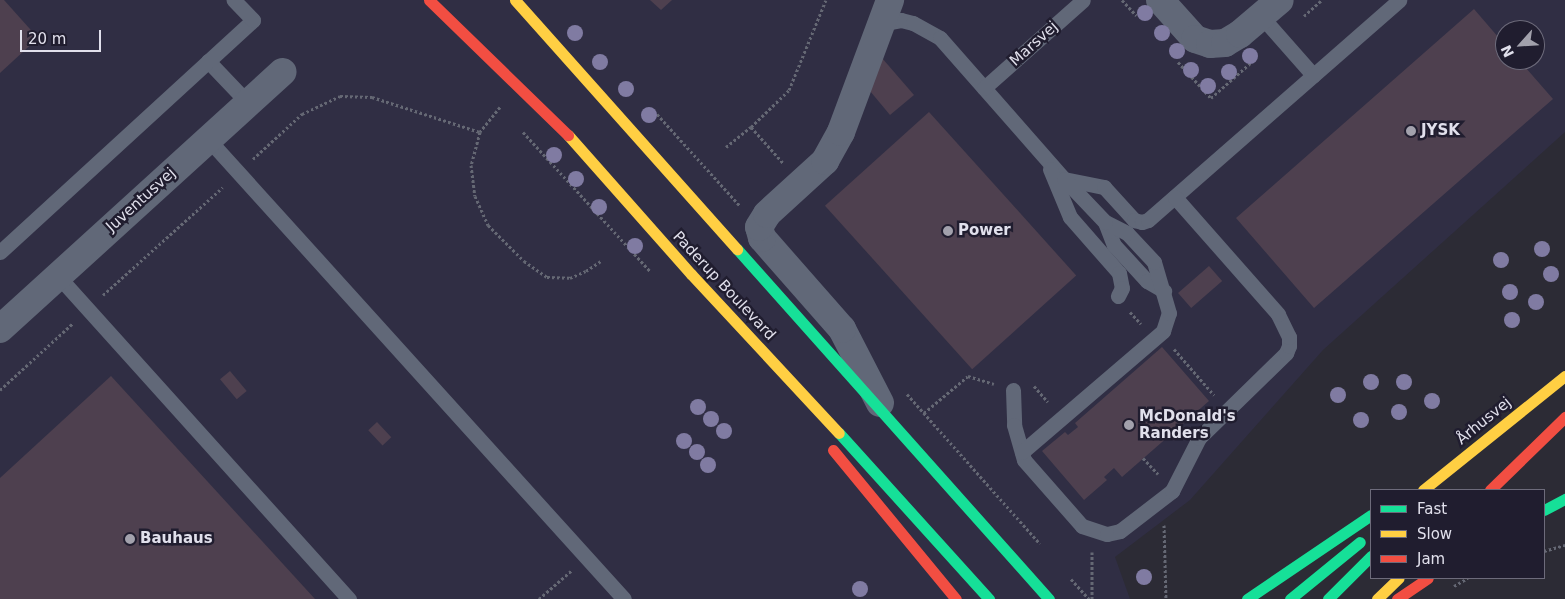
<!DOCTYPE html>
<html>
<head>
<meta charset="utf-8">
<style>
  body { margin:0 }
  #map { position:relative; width:1565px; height:599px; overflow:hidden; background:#2c2b35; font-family:"DejaVu Sans",sans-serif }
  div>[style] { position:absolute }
  .built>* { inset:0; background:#302e44 }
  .building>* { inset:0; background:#4e404f; transform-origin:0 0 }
  .path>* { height:3px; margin-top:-1.5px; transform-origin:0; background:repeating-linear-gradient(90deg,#656874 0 2.5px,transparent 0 5px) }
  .lane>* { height:15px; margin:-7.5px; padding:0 7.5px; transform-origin:7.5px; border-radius:7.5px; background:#616878 }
  .street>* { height:28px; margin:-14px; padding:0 14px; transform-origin:14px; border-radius:14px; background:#616878 }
  .fast>* { height:11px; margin:-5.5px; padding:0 5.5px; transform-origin:5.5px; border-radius:5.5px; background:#16e098 }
  .slow>* { height:11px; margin:-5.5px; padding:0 5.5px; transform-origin:5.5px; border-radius:5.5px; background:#ffcf43 }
  .jam>* { height:11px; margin:-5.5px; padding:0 5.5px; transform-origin:5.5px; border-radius:5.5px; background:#f24e42 }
  .trees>* { width:16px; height:16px; margin:-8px; border-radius:50%; background:#807ba2 }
  .dots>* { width:14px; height:14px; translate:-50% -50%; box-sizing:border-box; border:2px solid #201d2f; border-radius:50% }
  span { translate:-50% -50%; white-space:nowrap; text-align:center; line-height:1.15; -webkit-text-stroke:5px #201d2f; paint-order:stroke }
  .street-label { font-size:15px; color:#e1e0ec }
  .poi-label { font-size:15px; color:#e1e0ec; font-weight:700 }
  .left { translate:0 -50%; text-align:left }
  .legend { position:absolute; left:1370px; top:489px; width:175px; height:90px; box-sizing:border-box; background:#201d2f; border:1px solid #6d6b7b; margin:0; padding:6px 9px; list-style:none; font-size:15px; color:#e1e0ec }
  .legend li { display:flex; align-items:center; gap:10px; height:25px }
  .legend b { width:25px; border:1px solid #6d6b7b }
  .north { position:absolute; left:1495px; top:20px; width:50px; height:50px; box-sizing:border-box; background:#201d2f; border:1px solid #6d6b7b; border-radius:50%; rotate:244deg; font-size:14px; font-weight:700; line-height:20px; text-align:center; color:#e1e0ec }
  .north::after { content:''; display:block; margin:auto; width:18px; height:22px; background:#a2a1ac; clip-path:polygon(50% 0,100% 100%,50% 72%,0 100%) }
  .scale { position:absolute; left:20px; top:30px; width:81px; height:22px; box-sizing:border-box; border:2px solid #e1e0ec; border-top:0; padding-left:6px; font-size:15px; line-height:18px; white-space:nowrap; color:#e1e0ec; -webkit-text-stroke:4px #201d2f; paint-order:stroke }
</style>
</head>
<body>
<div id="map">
  <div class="built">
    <i style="clip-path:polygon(evenodd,0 0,1565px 0,1565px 132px,1323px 350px,1190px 500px,1115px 557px,1130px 599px,0 599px,0 0,1505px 30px,1535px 30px,1535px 60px,1505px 60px,1505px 30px)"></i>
  </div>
  <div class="building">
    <i style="clip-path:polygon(0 0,4px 0,38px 38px,0 73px)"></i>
    <i style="clip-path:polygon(650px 0,672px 0,661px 10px)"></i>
    <i style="clip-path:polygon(1474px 9px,1505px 45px,1505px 60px,1519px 60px,1553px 99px,1314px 308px,1236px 218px)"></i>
    <i style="clip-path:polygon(882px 58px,914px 95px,890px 115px,870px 91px)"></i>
    <i style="left:929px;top:112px;width:220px;height:140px;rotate:48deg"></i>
    <i style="left:1209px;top:266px;width:20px;height:41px;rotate:49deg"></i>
    <i style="clip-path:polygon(1162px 347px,1209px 401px,1122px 477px,1114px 468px,1104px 477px,1107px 480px,1084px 500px,1042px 451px,1065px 432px,1068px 435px,1078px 427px,1075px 423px)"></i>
    <i style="left:230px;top:371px;width:26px;height:13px;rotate:50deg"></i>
    <i style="clip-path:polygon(111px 376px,315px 599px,0 599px,0 478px)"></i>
    <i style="left:377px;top:422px;width:21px;height:12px;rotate:47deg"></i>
  </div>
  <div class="path">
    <i style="left:1122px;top:0;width:21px;rotate:47deg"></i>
    <i style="left:1304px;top:16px;width:24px;rotate:-42deg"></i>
    <i style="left:1178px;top:62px;width:49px;rotate:47.5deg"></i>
    <i style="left:1211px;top:98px;width:57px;rotate:-41.5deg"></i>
    <i style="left:500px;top:107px;width:32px;rotate:129deg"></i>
    <i style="left:480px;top:132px;width:34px;rotate:105deg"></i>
    <i style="left:471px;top:165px;width:31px;rotate:83deg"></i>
    <i style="left:475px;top:196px;width:32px;rotate:66deg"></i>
    <i style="left:488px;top:225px;width:51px;rotate:45deg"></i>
    <i style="left:524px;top:261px;width:28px;rotate:35deg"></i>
    <i style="left:547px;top:277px;width:23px;rotate:2deg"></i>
    <i style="left:570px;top:278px;width:17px;rotate:-24deg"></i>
    <i style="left:586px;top:271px;width:18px;rotate:-34deg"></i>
    <i style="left:657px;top:114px;width:124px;rotate:47.9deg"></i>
    <i style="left:751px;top:127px;width:50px;rotate:48.3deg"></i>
    <i style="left:523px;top:132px;width:188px;rotate:47.6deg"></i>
    <i style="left:726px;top:147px;width:32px;rotate:-39deg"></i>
    <i style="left:751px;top:127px;width:53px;rotate:-44.2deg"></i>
    <i style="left:789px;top:90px;width:97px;rotate:-67.7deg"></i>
    <i style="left:253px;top:159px;width:67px;rotate:-42.6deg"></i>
    <i style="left:302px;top:114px;width:42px;rotate:-25.3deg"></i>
    <i style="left:340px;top:96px;width:32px;rotate:2deg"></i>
    <i style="left:372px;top:97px;width:114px;rotate:18deg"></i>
    <i style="left:103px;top:295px;width:161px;rotate:-42deg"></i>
    <i style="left:1130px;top:312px;width:16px;rotate:47deg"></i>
    <i style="left:1174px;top:349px;width:61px;rotate:49deg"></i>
    <i style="left:1034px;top:386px;width:21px;rotate:49deg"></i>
    <i style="left:0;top:390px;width:99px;rotate:-42.5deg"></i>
    <i style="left:907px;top:394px;width:200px;rotate:48.4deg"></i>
    <i style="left:924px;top:413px;width:57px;rotate:-40.1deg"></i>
    <i style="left:968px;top:376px;width:27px;rotate:17deg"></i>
    <i style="left:1143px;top:458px;width:22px;rotate:47deg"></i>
    <i style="left:1164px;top:525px;width:74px;rotate:88.5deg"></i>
    <i style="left:1544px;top:551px;width:22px;rotate:-16deg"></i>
    <i style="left:1071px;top:579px;width:27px;rotate:48deg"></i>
    <i style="left:1454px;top:586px;width:16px;rotate:-30deg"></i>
    <i style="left:539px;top:599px;width:43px;rotate:-41.2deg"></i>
    <i style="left:1092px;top:599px;width:47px;rotate:-90deg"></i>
  </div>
  <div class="lane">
    <i style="left:1261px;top:16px;width:79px;rotate:48.6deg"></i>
    <i style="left:879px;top:29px;width:13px;rotate:-32deg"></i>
    <i style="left:890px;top:22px;width:11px;rotate:-10deg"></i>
    <i style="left:901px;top:20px;width:12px;rotate:14deg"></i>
    <i style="left:913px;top:23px;width:31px;rotate:29deg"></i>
    <i style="left:940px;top:38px;width:188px;rotate:48.7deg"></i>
    <i style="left:1064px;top:179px;width:41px;rotate:11.3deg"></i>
    <i style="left:1104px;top:187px;width:45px;rotate:47.7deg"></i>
    <i style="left:1134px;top:220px;width:8px;rotate:14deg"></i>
    <i style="left:1142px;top:222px;width:6px;rotate:-18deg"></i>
    <i style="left:1148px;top:220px;width:334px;rotate:-41.2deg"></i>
    <i style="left:208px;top:61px;width:58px;rotate:46.4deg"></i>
    <i style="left:984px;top:88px;width:132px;rotate:-41.6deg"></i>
    <i style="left:208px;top:139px;width:620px;rotate:47.88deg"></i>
    <i style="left:1050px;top:169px;width:52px;rotate:67.4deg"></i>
    <i style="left:1070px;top:217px;width:74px;rotate:48.8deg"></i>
    <i style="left:1119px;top:273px;width:15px;rotate:79deg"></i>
    <i style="left:1122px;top:288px;width:9px;rotate:117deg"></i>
    <i style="left:1105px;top:222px;width:25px;rotate:69deg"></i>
    <i style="left:1114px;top:245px;width:49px;rotate:47.5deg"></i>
    <i style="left:1147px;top:281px;width:20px;rotate:30deg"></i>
    <i style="left:0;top:252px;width:343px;rotate:-42.5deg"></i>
    <i style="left:253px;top:20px;width:28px;rotate:-134deg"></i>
    <i style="left:58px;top:276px;width:435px;rotate:48deg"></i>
    <i style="left:1013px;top:390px;width:35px;rotate:88deg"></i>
    <i style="left:1014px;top:425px;width:36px;rotate:74deg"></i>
    <i style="left:1024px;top:460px;width:88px;rotate:48.7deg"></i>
    <i style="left:1082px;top:526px;width:26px;rotate:18deg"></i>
    <i style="left:1107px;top:534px;width:13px;rotate:-13deg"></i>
    <i style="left:1120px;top:531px;width:66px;rotate:-37.6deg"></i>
    <i style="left:1172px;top:491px;width:59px;rotate:-63deg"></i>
    <i style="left:1199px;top:438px;width:122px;rotate:-44.3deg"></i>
    <i style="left:1286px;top:353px;width:8px;rotate:-67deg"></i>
    <i style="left:1289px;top:346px;width:9px;rotate:-90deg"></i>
    <i style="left:1289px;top:337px;width:25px;rotate:-116deg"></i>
    <i style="left:1278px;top:314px;width:156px;rotate:-131.4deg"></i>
    <i style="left:1022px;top:452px;width:186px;rotate:-40.6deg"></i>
    <i style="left:1163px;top:331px;width:19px;rotate:-72deg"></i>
    <i style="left:1169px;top:313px;width:53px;rotate:-106.4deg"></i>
    <i style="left:1154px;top:262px;width:40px;rotate:-133deg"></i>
    <i style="left:1127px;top:233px;width:25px;rotate:-153deg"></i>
    <i style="left:1105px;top:222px;width:59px;rotate:-133.6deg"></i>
  </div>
  <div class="street">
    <i style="left:1160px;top:0;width:52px;rotate:48.1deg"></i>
    <i style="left:1195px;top:39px;width:16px;rotate:18deg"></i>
    <i style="left:1210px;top:44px;width:15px;rotate:-4deg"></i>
    <i style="left:1225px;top:43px;width:17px;rotate:-31deg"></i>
    <i style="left:1240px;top:34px;width:52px;rotate:-40.4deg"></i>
    <i style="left:0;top:329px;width:382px;rotate:-42.3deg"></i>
    <i style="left:880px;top:403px;width:83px;rotate:-117.2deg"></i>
    <i style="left:842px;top:329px;width:121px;rotate:-131.3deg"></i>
    <i style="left:762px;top:238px;width:11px;rotate:-105deg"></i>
    <i style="left:759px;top:227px;width:15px;rotate:-58deg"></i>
    <i style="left:767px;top:214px;width:79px;rotate:-42.4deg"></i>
    <i style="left:825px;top:161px;width:33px;rotate:-61deg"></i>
    <i style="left:841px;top:132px;width:141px;rotate:-69.6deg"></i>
  </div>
  <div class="fast">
    <i style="left:737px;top:249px;width:469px;rotate:48.3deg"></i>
    <i style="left:839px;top:433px;width:224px;rotate:47.9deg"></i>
    <i style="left:1544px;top:510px;width:24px;rotate:-28deg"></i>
    <i style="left:1247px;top:599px;width:150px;rotate:-34.1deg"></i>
    <i style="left:1290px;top:599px;width:90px;rotate:-39.2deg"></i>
    <i style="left:1328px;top:599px;width:61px;rotate:-45deg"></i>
  </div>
  <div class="slow">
    <i style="left:515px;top:0;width:334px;rotate:48.3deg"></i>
    <i style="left:568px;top:135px;width:186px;rotate:48.5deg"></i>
    <i style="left:691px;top:274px;width:217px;rotate:47.1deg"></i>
    <i style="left:1423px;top:490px;width:182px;rotate:-38.8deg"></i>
    <i style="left:1377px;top:599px;width:30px;rotate:-44deg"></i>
  </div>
  <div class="jam">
    <i style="left:429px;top:0;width:194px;rotate:44.2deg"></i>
    <i style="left:833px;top:450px;width:193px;rotate:50.5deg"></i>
    <i style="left:1490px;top:490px;width:105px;rotate:-44.2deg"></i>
    <i style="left:1397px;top:599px;width:37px;rotate:-34deg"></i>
  </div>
  <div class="trees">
    <i style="left:1145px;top:13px"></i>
    <i style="left:575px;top:33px"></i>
    <i style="left:1162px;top:33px"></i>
    <i style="left:1177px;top:51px"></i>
    <i style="left:1250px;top:56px"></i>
    <i style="left:600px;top:62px"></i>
    <i style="left:1191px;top:70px"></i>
    <i style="left:1229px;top:72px"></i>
    <i style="left:1208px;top:86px"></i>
    <i style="left:626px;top:89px"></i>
    <i style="left:649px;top:115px"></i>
    <i style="left:554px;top:155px"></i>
    <i style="left:576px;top:179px"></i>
    <i style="left:599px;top:207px"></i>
    <i style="left:635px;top:246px"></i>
    <i style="left:1542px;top:249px"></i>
    <i style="left:1501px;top:260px"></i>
    <i style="left:1551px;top:274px"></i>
    <i style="left:1510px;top:292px"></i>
    <i style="left:1536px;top:302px"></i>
    <i style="left:1512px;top:320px"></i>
    <i style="left:1371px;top:382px"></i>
    <i style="left:1404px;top:382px"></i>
    <i style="left:1338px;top:395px"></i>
    <i style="left:1432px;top:401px"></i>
    <i style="left:698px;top:407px"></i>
    <i style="left:1399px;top:412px"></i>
    <i style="left:711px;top:419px"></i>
    <i style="left:1361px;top:420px"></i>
    <i style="left:724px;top:431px"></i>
    <i style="left:684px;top:441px"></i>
    <i style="left:697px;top:452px"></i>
    <i style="left:708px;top:465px"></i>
    <i style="left:1144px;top:577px"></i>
    <i style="left:860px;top:589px"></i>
  </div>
  <div class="dots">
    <i style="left:1411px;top:131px;background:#a2a1ac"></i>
    <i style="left:948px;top:231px;background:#a2a1ac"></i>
    <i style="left:1129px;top:425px;background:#a2a1ac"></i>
    <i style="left:130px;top:539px;background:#a2a1ac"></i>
  </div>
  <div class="street-label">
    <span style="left:1034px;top:44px;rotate:-42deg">Marsvej</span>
    <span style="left:141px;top:200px;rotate:-42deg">Juventusvej</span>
    <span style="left:724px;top:286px;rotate:47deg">Paderup Boulevard</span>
    <span style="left:1484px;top:421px;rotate:-39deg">Århusvej</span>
  </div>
  <div class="poi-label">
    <span class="left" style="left:1421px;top:131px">JYSK</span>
    <span class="left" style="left:958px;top:231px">Power</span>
    <span class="left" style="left:1139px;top:425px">McDonald's<br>Randers</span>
    <span class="left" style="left:140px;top:539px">Bauhaus</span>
  </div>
  <ul class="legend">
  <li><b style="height:6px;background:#16e098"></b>Fast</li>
  <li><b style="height:6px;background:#ffcf43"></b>Slow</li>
  <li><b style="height:6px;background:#f24e42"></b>Jam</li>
  </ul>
  <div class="north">N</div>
  <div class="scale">20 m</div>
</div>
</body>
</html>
